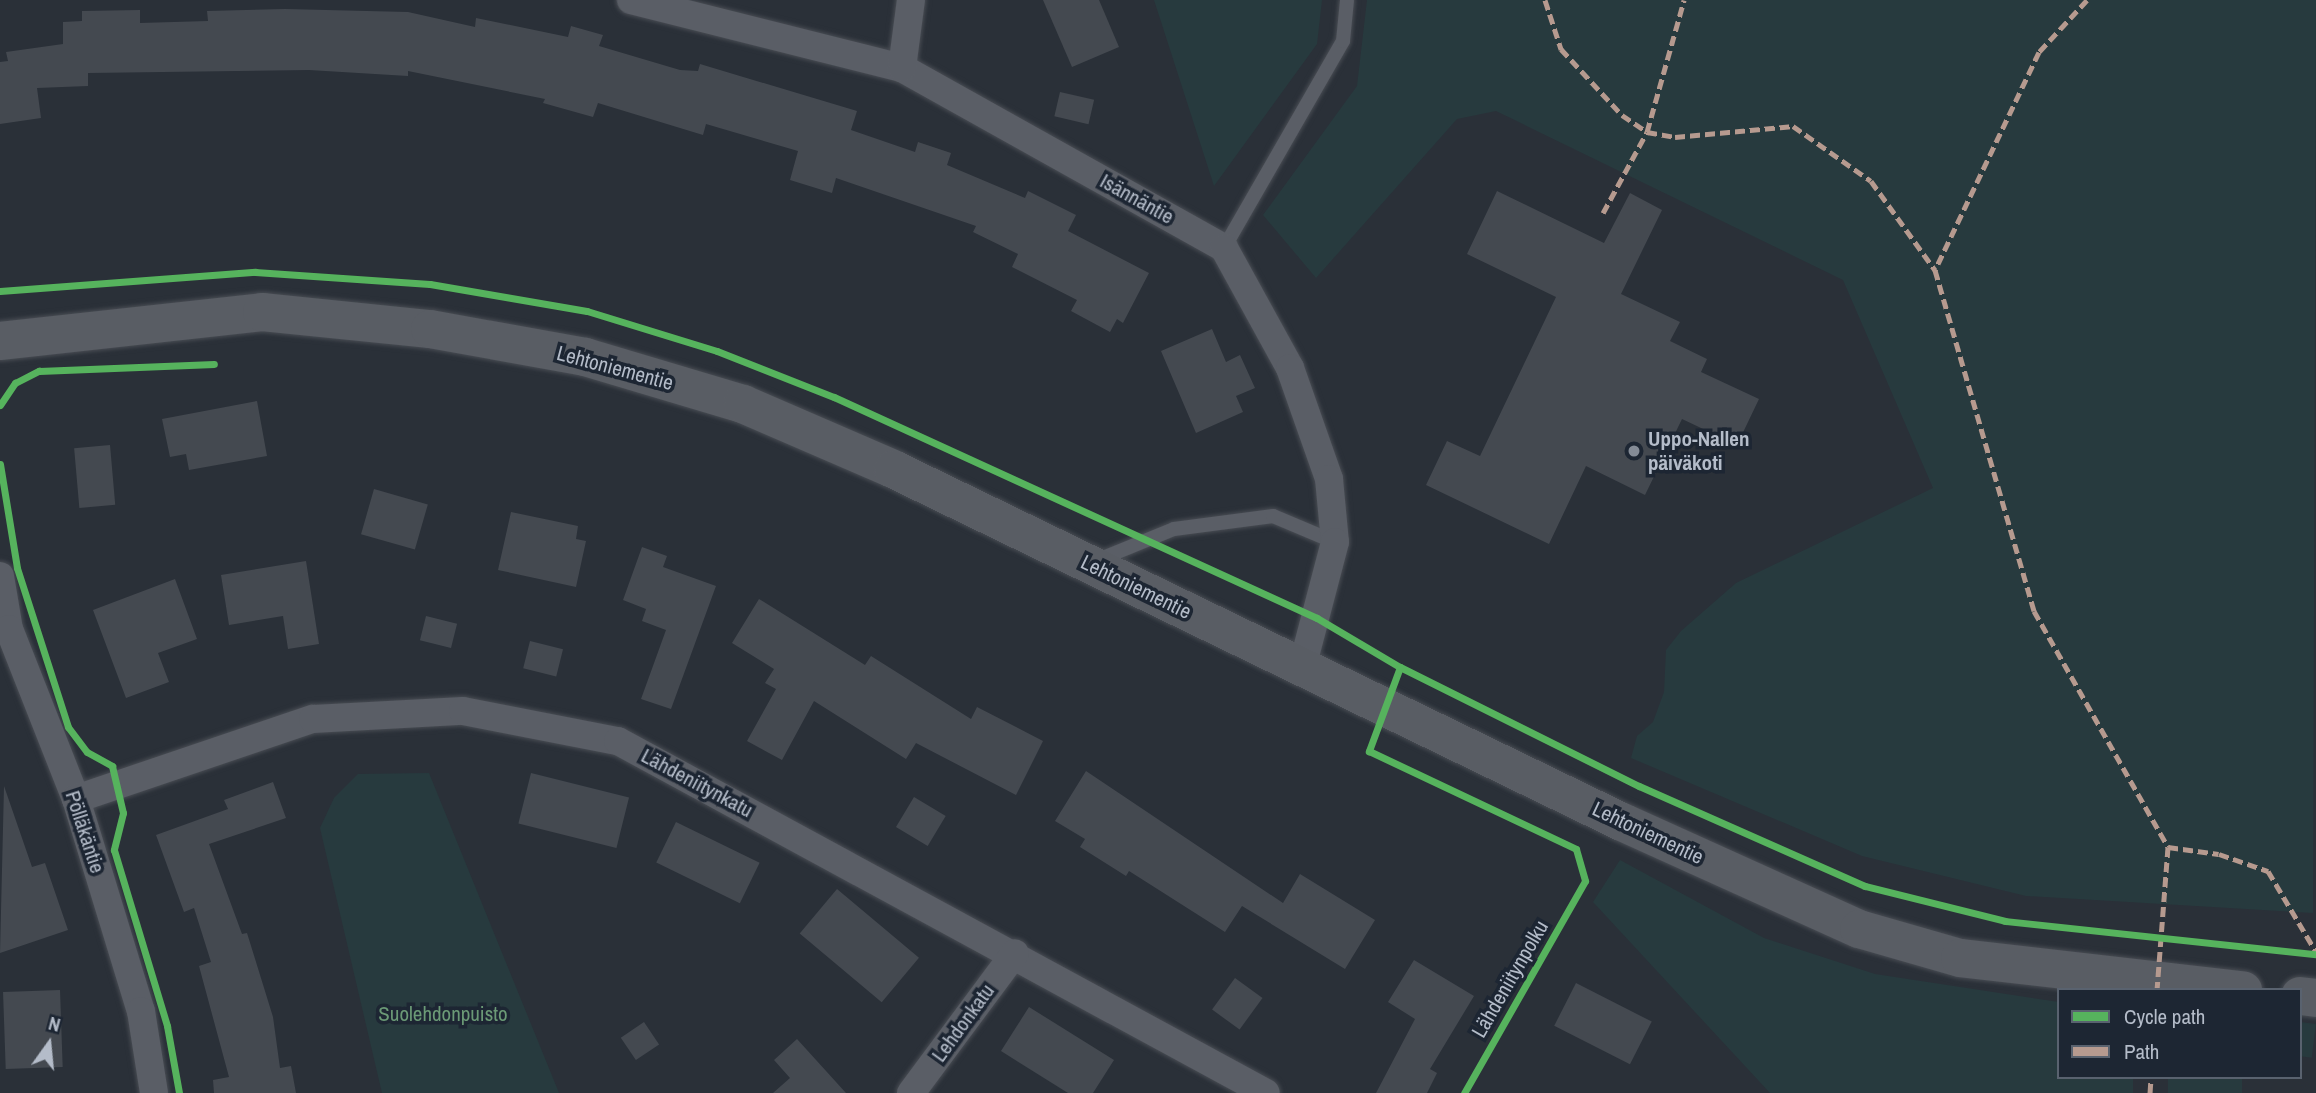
<!DOCTYPE html>
<html>
<head>
<meta charset="utf-8">
<style>
  body { margin:0 }
  #map { position:relative; width:2316px; height:1093px; overflow:hidden; background:#2a3038; font-family:"Archivo Narrow",sans-serif }
  div>[style] { position:absolute }
  .green>* { inset:0; background:#273a3e; transform-origin:0 0 }
  .building>* { inset:0; background:#444950; transform-origin:0 0 }
  .roads { filter:drop-shadow(0 0 2px #484c53) drop-shadow(0 0 2px #484c53) }
  .lane>* { height:14px; margin:-7px; padding:0 7px; transform-origin:7px; border-radius:7px; background:#5a5e66 }
  .street>* { height:28px; margin:-14px; padding:0 14px; transform-origin:14px; border-radius:14px; background:#5a5e66 }
  .secondary>* { height:38px; margin:-19px; padding:0 19px; transform-origin:19px; border-radius:19px; background:#595d64 }
  .quiet>* { height:5px; margin-top:-2.5px; transform-origin:0; background:repeating-linear-gradient(90deg,#b69a8f 0 10px,transparent 0 15px) }
  .cycleway>* { height:7px; margin:-3.5px; padding:0 3.5px; transform-origin:3.5px; border-radius:3.5px; background:#56b35d }
  .dots>* { width:19px; height:19px; translate:-50% -50%; box-sizing:border-box; border:4px solid #1d2633; border-radius:50% }
  span { translate:-50% -50%; white-space:nowrap; text-align:center; line-height:1.15; -webkit-text-stroke:7px #1d2633; paint-order:stroke }
  .street-label { font-size:21px; color:#b4bcc9 }
  .poi-label { font-size:21px; color:#b4bcc9; font-weight:700 }
  .left { translate:0 -50%; text-align:left }
  .park-label { font-size:21px; color:#6b9a76 }
  .legend { position:absolute; left:2057px; top:988px; width:245px; height:91px; box-sizing:border-box; background:#1d2633; border:2px solid #59626f; margin:0; padding:9px 12px; list-style:none; font-size:21px; color:#b4bcc9 }
  .legend li { display:flex; align-items:center; gap:14px; height:35px }
  .legend b { width:35px; border:2px solid #59626f }
  .north { position:absolute; left:14px; top:1009px; width:70px; height:70px; -webkit-text-stroke:5px #1d2633; paint-order:stroke; rotate:15deg; font-size:19px; font-weight:700; line-height:28px; text-align:center; color:#b4bcc9 }
  .north::after { content:''; display:block; margin:auto; width:24px; height:32px; background:#b4bcc9; clip-path:polygon(50% 0,100% 100%,50% 72%,0 100%) }
</style>
</head>
<body>
<div id="map">
  <div class="green">
    <i style="clip-path:polygon(1154px 0,1322px 0,1317px 44px,1214px 186px)"></i>
    <i style="clip-path:polygon(1367px 0,2316px 0,2313px 913px,2026px 896px,1862px 856px,1631px 758px,1637px 736px,1653px 722px,1664px 692px,1666px 650px,1681px 631px,1736px 583px,1933px 488px,1843px 280px,1496px 111px,1457px 119px,1316px 278px,1263px 215px,1357px 86px)"></i>
    <i style="clip-path:polygon(429px 773px,559px 1093px,382px 1093px,320px 828px,334px 798px,358px 774px)"></i>
    <i style="clip-path:polygon(1620px 860px,1764px 938px,1875px 974px,2059px 1002px,2059px 1077px,2133px 1077px,2133px 1093px,1770px 1093px,1593px 902px)"></i>
    <i style="left:2300px;top:1022px;width:16px;height:34px;rotate:7deg"></i>
    <i style="left:2168px;top:1077px;width:74px;height:16px"></i>
  </div>
  <div class="building">
    <i style="clip-path:polygon(1043px 0,1099px 0,1119px 47px,1072px 67px)"></i>
    <i style="clip-path:polygon(285px 9px,408px 12px,475px 27px,476px 18px,568px 37px,571px 26px,603px 35px,599px 46px,680px 70px,698px 71px,700px 64px,857px 111px,851px 130px,915px 152px,918px 142px,951px 153px,947px 165px,1025px 198px,1028px 191px,1076px 215px,1068px 231px,1149px 273px,1123px 323px,1117px 319px,1110px 332px,1071px 311px,1077px 300px,1012px 267px,1018px 254px,973px 232px,976px 226px,836px 178px,832px 193px,790px 180px,798px 151px,706px 124px,703px 135px,598px 103px,593px 117px,543px 103px,545px 99px,408px 71px,408px 76px,309px 70px,88px 73px,88px 86px,37px 88px,41px 118px,0 124px,0 62px,8px 61px,6px 52px,63px 44px,63px 22px,82px 21px,82px 11px,140px 10px,140px 23px,208px 21px,207px 11px)"></i>
    <i style="left:1060px;top:92px;width:35px;height:25px;rotate:13deg"></i>
    <i style="clip-path:polygon(1497px 191px,1604px 243px,1630px 193px,1662px 210px,1621px 294px,1680px 322px,1670px 341px,1707px 359px,1701px 372px,1759px 399px,1737px 445px,1682px 419px,1645px 495px,1586px 466px,1549px 544px,1426px 485px,1447px 441px,1480px 456px,1556px 297px,1467px 254px)"></i>
    <i style="clip-path:polygon(1212px 329px,1226px 362px,1240px 355px,1255px 388px,1236px 396px,1243px 412px,1196px 433px,1161px 351px)"></i>
    <i style="clip-path:polygon(257px 401px,267px 456px,189px 470px,186px 454px,170px 457px,162px 419px)"></i>
    <i style="left:110px;top:445px;width:60px;height:36px;rotate:85deg"></i>
    <i style="left:374px;top:489px;width:56px;height:47px;rotate:16deg"></i>
    <i style="clip-path:polygon(511px 512px,578px 526px,576px 539px,586px 541px,576px 587px,498px 570px)"></i>
    <i style="clip-path:polygon(642px 547px,667px 556px,663px 567px,716px 586px,671px 709px,641px 699px,666px 630px,642px 621px,646px 609px,623px 600px)"></i>
    <i style="clip-path:polygon(306px 561px,319px 644px,288px 649px,283px 616px,229px 625px,221px 575px)"></i>
    <i style="clip-path:polygon(175px 579px,197px 639px,158px 653px,169px 682px,126px 698px,93px 610px)"></i>
    <i style="clip-path:polygon(759px 599px,865px 665px,871px 656px,971px 719px,977px 707px,1043px 741px,1016px 795px,916px 743px,906px 759px,814px 701px,782px 760px,747px 741px,776px 689px,765px 683px,774px 669px,732px 643px)"></i>
    <i style="left:426px;top:616px;width:32px;height:25px;rotate:14deg"></i>
    <i style="left:530px;top:641px;width:34px;height:28px;rotate:14deg"></i>
    <i style="clip-path:polygon(1086px 771px,1283px 903px,1300px 874px,1375px 920px,1345px 969px,1242px 906px,1225px 932px,1129px 871px,1126px 876px,1080px 847px,1085px 839px,1055px 821px)"></i>
    <i style="left:531px;top:773px;width:101px;height:52px;rotate:14deg"></i>
    <i style="clip-path:polygon(273px 782px,286px 818px,209px 844px,242px 934px,247px 933px,273px 1017px,280px 1068px,291px 1066px,296px 1093px,214px 1093px,213px 1080px,229px 1077px,199px 966px,211px 962px,194px 908px,184px 912px,156px 835px,228px 809px,224px 800px)"></i>
    <i style="clip-path:polygon(4px 786px,32px 867px,45px 863px,68px 930px,0 953px)"></i>
    <i style="left:914px;top:797px;width:37px;height:35px;rotate:31deg"></i>
    <i style="left:676px;top:822px;width:93px;height:45px;rotate:26deg"></i>
    <i style="left:837px;top:889px;width:107px;height:58px;rotate:40deg"></i>
    <i style="clip-path:polygon(1414px 960px,1474px 996px,1430px 1069px,1437px 1073px,1427px 1093px,1376px 1093px,1415px 1019px,1388px 1002px)"></i>
    <i style="left:1235px;top:978px;width:34px;height:39px;rotate:36deg"></i>
    <i style="left:1576px;top:983px;width:85px;height:48px;rotate:27deg"></i>
    <i style="left:60px;top:990px;width:77px;height:57px;rotate:88deg"></i>
    <i style="clip-path:polygon(1029px 1007px,1114px 1060px,1093px 1093px,1068px 1093px,1001px 1051px)"></i>
    <i style="left:644px;top:1022px;width:27px;height:28px;rotate:56deg"></i>
    <i style="clip-path:polygon(797px 1039px,846px 1093px,773px 1093px,790px 1078px,774px 1060px)"></i>
  </div>
  <div class="roads">
    <div class="lane">
      <i style="left:1224px;top:248px;width:239px;rotate:-60.1deg"></i>
      <i style="left:1343px;top:41px;width:41px;rotate:-84.4deg"></i>
      <i style="left:1093px;top:562px;width:87px;rotate:-22.2deg"></i>
      <i style="left:1174px;top:529px;width:100px;rotate:-7.5deg"></i>
      <i style="left:1273px;top:516px;width:67px;rotate:22.8deg"></i>
    </div>
    <div class="street">
      <i style="left:631px;top:0;width:279px;rotate:14.1deg"></i>
      <i style="left:902px;top:68px;width:369px;rotate:29.2deg"></i>
      <i style="left:1224px;top:248px;width:137px;rotate:61.2deg"></i>
      <i style="left:1290px;top:368px;width:118px;rotate:70.6deg"></i>
      <i style="left:1329px;top:479px;width:63px;rotate:84.6deg"></i>
      <i style="left:1335px;top:542px;width:130px;rotate:104.7deg"></i>
      <i style="left:902px;top:68px;width:69px;rotate:-82.5deg"></i>
      <i style="left:0;top:576px;width:54px;rotate:80.4deg"></i>
      <i style="left:9px;top:629px;width:183px;rotate:68.5deg"></i>
      <i style="left:76px;top:799px;width:222px;rotate:73deg"></i>
      <i style="left:141px;top:1011px;width:83px;rotate:81deg"></i>
      <i style="left:76px;top:799px;width:250px;rotate:-18.7deg"></i>
      <i style="left:313px;top:719px;width:150px;rotate:-3.1deg"></i>
      <i style="left:463px;top:711px;width:158px;rotate:11deg"></i>
      <i style="left:618px;top:741px;width:737px;rotate:28.51deg"></i>
      <i style="left:911px;top:1093px;width:174px;rotate:-53.4deg"></i>
    </div>
    <div class="secondary">
      <i style="left:0;top:341px;width:264px;rotate:-6.3deg"></i>
      <i style="left:262px;top:312px;width:169px;rotate:5.8deg"></i>
      <i style="left:430px;top:329px;width:158px;rotate:10.2deg"></i>
      <i style="left:585px;top:357px;width:165px;rotate:16.6deg"></i>
      <i style="left:743px;top:404px;width:163px;rotate:23.4deg"></i>
      <i style="left:893px;top:469px;width:810px;rotate:25.84deg"></i>
      <i style="left:1622px;top:822px;width:260px;rotate:24.3deg"></i>
      <i style="left:1859px;top:929px;width:105px;rotate:16deg"></i>
      <i style="left:1960px;top:958px;width:285px;rotate:6.5deg"></i>
      <i style="left:2300px;top:996px;width:16px;rotate:7deg"></i>
    </div>
  </div>
  <div class="quiet">
    <i style="left:1545px;top:0;width:52px;rotate:71.9deg"></i>
    <i style="left:1561px;top:49px;width:90px;rotate:47.3deg"></i>
    <i style="left:1622px;top:115px;width:30px;rotate:34deg"></i>
    <i style="left:1647px;top:132px;width:28px;rotate:10deg"></i>
    <i style="left:1675px;top:137px;width:119px;rotate:-5.3deg"></i>
    <i style="left:1793px;top:126px;width:95px;rotate:35.2deg"></i>
    <i style="left:1871px;top:181px;width:110px;rotate:54.3deg"></i>
    <i style="left:2087px;top:0;width:71px;rotate:132.7deg"></i>
    <i style="left:2039px;top:52px;width:242px;rotate:115.5deg"></i>
    <i style="left:1935px;top:270px;width:355px;rotate:73.8deg"></i>
    <i style="left:2034px;top:611px;width:271px;rotate:60.4deg"></i>
    <i style="left:2168px;top:847px;width:143px;rotate:94.4deg"></i>
    <i style="left:1603px;top:213px;width:92px;rotate:-61.5deg"></i>
    <i style="left:1647px;top:132px;width:137px;rotate:-74.3deg"></i>
    <i style="left:2168px;top:847px;width:51px;rotate:7.8deg"></i>
    <i style="left:2219px;top:854px;width:52px;rotate:19.1deg"></i>
    <i style="left:2268px;top:871px;width:94px;rotate:59.3deg"></i>
    <i style="left:2150px;top:1093px;width:16px;rotate:-86deg"></i>
  </div>
  <div class="cycleway">
    <i style="left:0;top:291px;width:256px;rotate:-4.3deg"></i>
    <i style="left:255px;top:272px;width:175px;rotate:3.9deg"></i>
    <i style="left:430px;top:284px;width:159px;rotate:9.8deg"></i>
    <i style="left:587px;top:311px;width:136px;rotate:17.1deg"></i>
    <i style="left:717px;top:351px;width:126px;rotate:21.5deg"></i>
    <i style="left:834px;top:397px;width:531px;rotate:24.59deg"></i>
    <i style="left:1317px;top:618px;width:96px;rotate:30.6deg"></i>
    <i style="left:1400px;top:667px;width:267px;rotate:26.5deg"></i>
    <i style="left:1639px;top:786px;width:247px;rotate:23.9deg"></i>
    <i style="left:1865px;top:886px;width:144px;rotate:14deg"></i>
    <i style="left:2005px;top:921px;width:313px;rotate:6.1deg"></i>
    <i style="left:0;top:405px;width:27px;rotate:-56deg"></i>
    <i style="left:15px;top:383px;width:27px;rotate:-27deg"></i>
    <i style="left:39px;top:371px;width:175px;rotate:-2.3deg"></i>
    <i style="left:0;top:464px;width:105px;rotate:80.7deg"></i>
    <i style="left:17px;top:568px;width:167px;rotate:72.2deg"></i>
    <i style="left:68px;top:727px;width:31px;rotate:53deg"></i>
    <i style="left:87px;top:752px;width:29px;rotate:29deg"></i>
    <i style="left:112px;top:766px;width:48px;rotate:76.8deg"></i>
    <i style="left:123px;top:813px;width:38px;rotate:104deg"></i>
    <i style="left:114px;top:850px;width:184px;rotate:73.2deg"></i>
    <i style="left:167px;top:1026px;width:68px;rotate:79.8deg"></i>
    <i style="left:1400px;top:667px;width:90px;rotate:110.3deg"></i>
    <i style="left:1369px;top:751px;width:229px;rotate:25.3deg"></i>
    <i style="left:1576px;top:849px;width:33px;rotate:74deg"></i>
    <i style="left:1585px;top:881px;width:244px;rotate:119.7deg"></i>
  </div>
  <div class="dots">
    <i style="left:1634px;top:451px;background:#848b96"></i>
  </div>
  <div class="street-label">
    <span style="left:1137px;top:199px;rotate:29deg">Isännäntie</span>
    <span style="left:615px;top:368px;rotate:15deg">Lehtoniementie</span>
    <span style="left:1136px;top:587px;rotate:26deg">Lehtoniementie</span>
    <span style="left:697px;top:783px;rotate:28deg">Lähdeniitynkatu</span>
    <span style="left:85px;top:832px;rotate:72deg">Pölläkäntie</span>
    <span style="left:1648px;top:833px;rotate:25deg">Lehtoniementie</span>
    <span style="left:1510px;top:979px;rotate:-60deg">Lähdeniitynpolku</span>
    <span style="left:963px;top:1023px;rotate:-54deg">Lehdonkatu</span>
  </div>
  <div class="poi-label">
    <span class="left" style="left:1648px;top:451px">Uppo-Nallen<br>päiväkoti</span>
  </div>
  <div class="park-label">
    <span style="left:443px;top:1014px">Suolehdonpuisto</span>
  </div>
  <ul class="legend">
  <li><b style="height:9px;background:#56b35d"></b>Cycle path</li>
  <li><b style="height:9px;background:#b69a8f"></b>Path</li>
  </ul>
  <div class="north">N</div>
</div>
</body>
</html>
